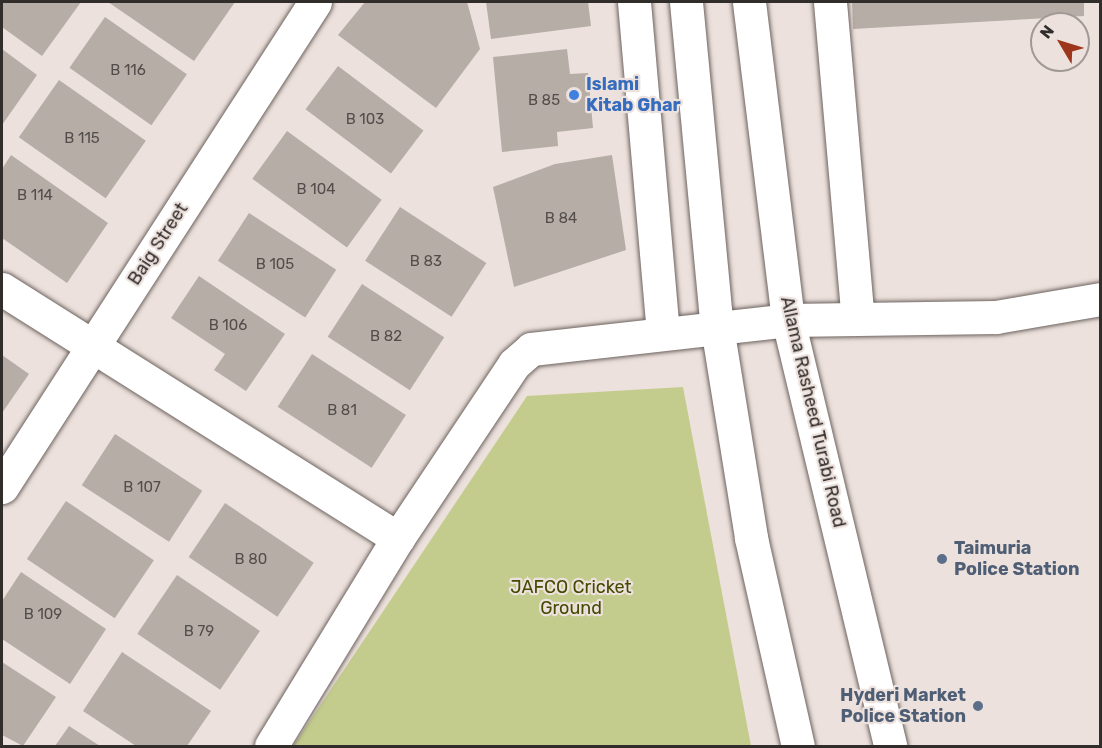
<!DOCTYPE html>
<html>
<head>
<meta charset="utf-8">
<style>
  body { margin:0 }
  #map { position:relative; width:1102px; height:748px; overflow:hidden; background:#ece1dc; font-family:Rubik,sans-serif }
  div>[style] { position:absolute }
  .green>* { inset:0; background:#c3cc8d }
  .building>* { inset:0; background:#b7ada7; transform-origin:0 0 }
  .roads { filter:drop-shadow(0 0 2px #6d635f) drop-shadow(0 0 2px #6d635f) }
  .minor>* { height:33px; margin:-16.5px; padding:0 16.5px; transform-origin:16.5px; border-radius:16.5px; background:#fff }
  .major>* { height:33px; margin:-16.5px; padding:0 16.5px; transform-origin:16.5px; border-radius:16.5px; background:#fff }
  .dots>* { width:16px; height:16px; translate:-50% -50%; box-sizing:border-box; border:3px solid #ece1dc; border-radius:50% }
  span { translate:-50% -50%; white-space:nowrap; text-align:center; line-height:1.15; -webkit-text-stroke:4.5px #ece1dc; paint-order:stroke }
  .number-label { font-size:15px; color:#524d4a }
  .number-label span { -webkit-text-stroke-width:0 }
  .shop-label { font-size:18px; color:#366cbe; font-weight:700 }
  .left { translate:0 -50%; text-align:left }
  .street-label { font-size:18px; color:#312d2b }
  .service-label { font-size:18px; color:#4e5e75; font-weight:700 }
  .right { translate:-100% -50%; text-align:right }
  .park-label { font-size:18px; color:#444a00 }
  .frame { position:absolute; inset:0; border:3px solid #312d2b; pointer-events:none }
  .north { position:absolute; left:1030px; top:12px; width:60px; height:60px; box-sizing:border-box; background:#ece1dc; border:2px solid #a19995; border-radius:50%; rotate:308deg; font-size:16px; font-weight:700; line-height:24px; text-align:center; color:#312d2b }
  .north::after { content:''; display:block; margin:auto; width:21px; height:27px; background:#9e361c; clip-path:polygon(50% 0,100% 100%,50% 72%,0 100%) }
</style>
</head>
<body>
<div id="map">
  <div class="green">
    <i style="clip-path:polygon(683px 387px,751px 746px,293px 746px,527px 396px)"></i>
  </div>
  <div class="building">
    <i style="clip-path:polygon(2px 2px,81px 2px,42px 56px,2px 27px)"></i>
    <i style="clip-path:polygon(108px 2px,235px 2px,194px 61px)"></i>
    <i style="clip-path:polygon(365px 2px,467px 2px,480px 49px,436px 108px,338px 35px)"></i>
    <i style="clip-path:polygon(486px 2px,588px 2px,591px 26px,491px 39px)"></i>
    <i style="clip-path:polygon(852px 2px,1084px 2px,1084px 16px,853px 29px)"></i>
    <i style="left:105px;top:17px;width:100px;height:62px;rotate:35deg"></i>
    <i style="clip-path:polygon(2px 49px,37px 75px,2px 125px)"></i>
    <i style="clip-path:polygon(567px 49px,570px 74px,588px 73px,593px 128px,557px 132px,558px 146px,502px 152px,493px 57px)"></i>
    <i style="left:338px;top:66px;width:107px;height:54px;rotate:37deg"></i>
    <i style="left:59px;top:80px;width:106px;height:70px;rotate:35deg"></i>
    <i style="left:287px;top:131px;width:117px;height:59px;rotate:36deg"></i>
    <i style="clip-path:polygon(11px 155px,108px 223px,67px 283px,2px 238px,2px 169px)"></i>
    <i style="clip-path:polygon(612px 155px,626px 250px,514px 287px,493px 187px,555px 164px)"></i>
    <i style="left:400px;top:207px;width:103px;height:64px;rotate:33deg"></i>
    <i style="left:249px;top:213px;width:104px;height:57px;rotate:33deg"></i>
    <i style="clip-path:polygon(199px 276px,285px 334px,246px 391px,214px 370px,225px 354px,171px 318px)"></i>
    <i style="left:362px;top:284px;width:98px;height:63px;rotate:33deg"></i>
    <i style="left:312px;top:354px;width:112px;height:63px;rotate:33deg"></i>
    <i style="clip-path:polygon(2px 355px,29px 374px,2px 413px)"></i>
    <i style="left:115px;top:434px;width:104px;height:61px;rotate:33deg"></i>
    <i style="left:66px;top:501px;width:106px;height:70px;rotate:34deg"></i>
    <i style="left:225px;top:503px;width:107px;height:65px;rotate:34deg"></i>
    <i style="clip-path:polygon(21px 572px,106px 629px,70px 684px,2px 639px,2px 601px)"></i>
    <i style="left:177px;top:575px;width:100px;height:71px;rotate:34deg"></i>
    <i style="clip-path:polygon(122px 652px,211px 711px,187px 746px,136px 746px,83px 711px)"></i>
    <i style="clip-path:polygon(2px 662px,56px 697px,23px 746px,2px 735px)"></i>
    <i style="clip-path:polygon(69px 726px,100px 746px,55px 746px)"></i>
  </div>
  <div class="roads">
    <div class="minor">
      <i style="left:634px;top:2px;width:331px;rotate:85deg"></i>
      <i style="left:830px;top:2px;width:318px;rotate:85deg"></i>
      <i style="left:2px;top:289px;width:468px;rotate:32.2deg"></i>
      <i style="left:2px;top:487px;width:577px;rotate:-57.16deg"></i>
      <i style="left:271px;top:746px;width:244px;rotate:-58.6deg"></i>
      <i style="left:398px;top:538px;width:209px;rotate:-56.3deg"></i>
      <i style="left:514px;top:364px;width:23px;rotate:-41deg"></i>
      <i style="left:531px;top:349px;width:259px;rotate:-6.4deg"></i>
      <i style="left:788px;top:320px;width:208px;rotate:-0.8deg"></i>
      <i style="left:996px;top:317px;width:106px;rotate:-9.8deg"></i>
    </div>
    <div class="major">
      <i style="left:686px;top:2px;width:326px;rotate:84.6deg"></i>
      <i style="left:717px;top:327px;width:214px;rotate:80.8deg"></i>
      <i style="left:751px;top:538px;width:213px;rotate:77.3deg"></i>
      <i style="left:749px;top:2px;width:320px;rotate:83deg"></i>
      <i style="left:788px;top:320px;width:438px;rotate:76.5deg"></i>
    </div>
  </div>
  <div class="dots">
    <i style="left:574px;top:95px;background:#3f7fe0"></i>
    <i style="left:942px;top:559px;background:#5c6f8a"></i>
    <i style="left:978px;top:706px;background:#5c6f8a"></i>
  </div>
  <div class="number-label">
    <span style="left:128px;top:71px">B 116</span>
    <span style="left:544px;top:101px">B 85</span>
    <span style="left:365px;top:120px">B 103</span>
    <span style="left:82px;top:139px">B 115</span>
    <span style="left:316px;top:190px">B 104</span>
    <span style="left:35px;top:196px">B 114</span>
    <span style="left:561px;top:219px">B 84</span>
    <span style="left:426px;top:262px">B 83</span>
    <span style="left:275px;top:265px">B 105</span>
    <span style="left:228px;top:326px">B 106</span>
    <span style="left:386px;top:337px">B 82</span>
    <span style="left:342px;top:411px">B 81</span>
    <span style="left:142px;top:488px">B 107</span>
    <span style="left:251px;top:560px">B 80</span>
    <span style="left:43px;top:615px">B 109</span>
    <span style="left:199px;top:632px">B 79</span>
  </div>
  <div class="shop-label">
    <span class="left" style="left:586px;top:95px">Islami<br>Kitab Ghar</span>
  </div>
  <div class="street-label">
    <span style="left:158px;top:244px;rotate:-57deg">Baig Street</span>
    <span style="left:813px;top:412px;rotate:77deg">Allama Rasheed Turabi Road</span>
  </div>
  <div class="service-label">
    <span class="left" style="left:954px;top:559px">Taimuria<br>Police Station</span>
    <span class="right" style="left:966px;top:706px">Hyderi Market<br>Police Station</span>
  </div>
  <div class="park-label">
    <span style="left:571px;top:598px">JAFCO Cricket<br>Ground</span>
  </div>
  <div class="frame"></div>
  <div class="north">N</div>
</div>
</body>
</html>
